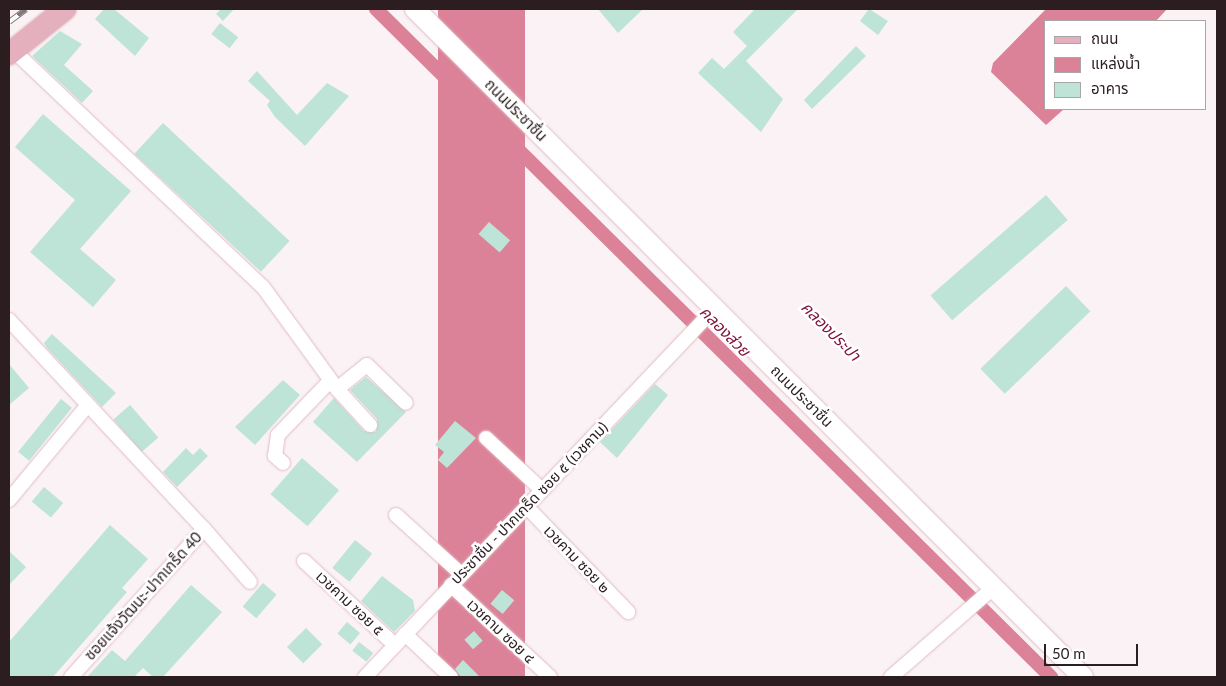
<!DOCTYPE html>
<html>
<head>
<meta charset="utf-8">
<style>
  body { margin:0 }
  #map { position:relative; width:1226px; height:686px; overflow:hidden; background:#faf2f4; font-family:Lato,"Noto Sans Thai",sans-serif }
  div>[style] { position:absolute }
  .water>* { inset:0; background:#dc8298; transform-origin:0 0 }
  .canal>* { height:14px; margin:-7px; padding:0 7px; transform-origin:7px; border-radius:7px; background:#dc8298 }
  .building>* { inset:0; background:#bde4d6; transform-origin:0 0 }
  .roads { filter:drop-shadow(0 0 1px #e2bbc3) drop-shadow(0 0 1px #e2bbc3) }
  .street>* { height:14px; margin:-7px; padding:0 7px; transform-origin:7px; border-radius:7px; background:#fff }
  .secondary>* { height:20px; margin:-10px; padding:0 10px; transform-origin:10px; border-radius:10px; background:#fff }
  .primary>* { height:22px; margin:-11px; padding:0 11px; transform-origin:11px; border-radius:11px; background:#e4b0bd }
  .rail>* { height:5.5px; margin-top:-2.75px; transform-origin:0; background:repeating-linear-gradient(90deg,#fff 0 11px,#83787b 0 22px); box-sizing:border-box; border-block:1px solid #83787b }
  span { translate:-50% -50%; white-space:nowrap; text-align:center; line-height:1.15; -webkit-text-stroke:5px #fff; paint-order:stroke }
  .street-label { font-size:15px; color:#2b1d20 }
  .water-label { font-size:16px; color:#80153e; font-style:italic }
  .frame { position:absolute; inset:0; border:10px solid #2b1d20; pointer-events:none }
  .legend { position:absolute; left:1044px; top:20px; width:162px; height:90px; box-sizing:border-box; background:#fff; border:1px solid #aaa5a6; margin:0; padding:6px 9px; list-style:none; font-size:15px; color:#2b1d20 }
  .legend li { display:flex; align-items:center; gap:10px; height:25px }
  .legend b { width:25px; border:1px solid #aaa5a6 }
  .scale { position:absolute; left:1044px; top:644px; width:94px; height:22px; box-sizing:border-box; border:2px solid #2b1d20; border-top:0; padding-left:6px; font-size:15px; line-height:18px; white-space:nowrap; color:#2b1d20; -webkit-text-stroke:4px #fff; paint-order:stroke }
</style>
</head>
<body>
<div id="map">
  <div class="water">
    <i style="left:438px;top:9px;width:87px;height:947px"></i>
    <i style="clip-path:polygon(1046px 9px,1167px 9px,1156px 21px,1045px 21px,1045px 109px,1064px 109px,1046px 125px,991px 72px,993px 63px)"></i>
  </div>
  <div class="canal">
    <i style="left:376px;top:9px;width:950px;rotate:44.7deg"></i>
  </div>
  <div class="building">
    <i style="clip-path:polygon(104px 9px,114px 9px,149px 38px,135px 56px,95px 19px)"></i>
    <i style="clip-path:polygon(221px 9px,234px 9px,223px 21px,216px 14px)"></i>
    <i style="clip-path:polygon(598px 9px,643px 9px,618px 33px)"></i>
    <i style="clip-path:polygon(755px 9px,798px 9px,746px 61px,783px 99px,761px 132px,698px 73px,712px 58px,724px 69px,747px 46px,733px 32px)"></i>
    <i style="clip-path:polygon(869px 9px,888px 21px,878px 35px,860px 21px)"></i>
    <i style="left:220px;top:23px;width:23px;height:14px;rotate:38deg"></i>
    <i style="clip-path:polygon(60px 31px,82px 44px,64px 65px,93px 91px,82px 103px,32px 56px)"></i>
    <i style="clip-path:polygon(856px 46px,866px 56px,812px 109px,804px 100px)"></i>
    <i style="clip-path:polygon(257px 71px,297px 115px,327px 83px,349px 96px,305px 146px,275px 117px,267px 105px,270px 101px,248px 81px)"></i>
    <i style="clip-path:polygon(43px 114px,131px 191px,80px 249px,116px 280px,93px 307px,30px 252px,75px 200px,15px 147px)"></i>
    <i style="left:163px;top:123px;width:173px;height:42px;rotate:43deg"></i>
    <i style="left:1046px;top:195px;width:33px;height:153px;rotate:49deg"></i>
    <i style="left:489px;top:222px;width:28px;height:16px;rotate:41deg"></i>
    <i style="left:1066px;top:286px;width:35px;height:119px;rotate:46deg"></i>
    <i style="clip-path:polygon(52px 334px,116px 393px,102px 407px,47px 348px,44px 343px)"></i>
    <i style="clip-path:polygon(9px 364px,29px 388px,9px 405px)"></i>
    <i style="clip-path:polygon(366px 377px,406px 412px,357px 462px,313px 422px,334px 398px,364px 431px,376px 432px,377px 419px,350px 390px)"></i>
    <i style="clip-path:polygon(283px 380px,300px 395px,255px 445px,235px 427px)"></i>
    <i style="clip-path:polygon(655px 384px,668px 395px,617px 458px,600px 442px)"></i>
    <i style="left:61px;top:399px;width:14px;height:68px;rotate:39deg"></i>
    <i style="left:130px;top:405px;width:43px;height:22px;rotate:49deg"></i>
    <i style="clip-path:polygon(455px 421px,476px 438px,447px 468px,438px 460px,444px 452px,435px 445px)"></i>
    <i style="clip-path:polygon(186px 448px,193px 455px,200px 448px,208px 456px,177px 487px,163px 472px)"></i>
    <i style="left:302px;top:458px;width:49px;height:48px;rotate:41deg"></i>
    <i style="left:44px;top:487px;width:25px;height:19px;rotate:40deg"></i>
    <i style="clip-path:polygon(110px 525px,148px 559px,122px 588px,127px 592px,53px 677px,9px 677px,9px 642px)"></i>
    <i style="left:355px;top:540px;width:22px;height:36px;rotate:39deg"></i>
    <i style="clip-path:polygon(9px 551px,26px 567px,9px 585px)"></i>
    <i style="clip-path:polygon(382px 576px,413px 600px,415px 611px,394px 632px,361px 601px)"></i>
    <i style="left:263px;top:583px;width:18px;height:31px;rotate:41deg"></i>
    <i style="clip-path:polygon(191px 585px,222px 612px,163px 677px,153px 677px,143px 668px,134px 677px,87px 677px,112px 650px,125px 661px)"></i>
    <i style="left:502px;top:590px;width:16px;height:18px;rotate:40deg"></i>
    <i style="left:347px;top:622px;width:17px;height:15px;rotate:40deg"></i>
    <i style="left:306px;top:628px;width:23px;height:27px;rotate:45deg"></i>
    <i style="left:474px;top:631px;width:13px;height:13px;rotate:48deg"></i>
    <i style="left:359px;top:642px;width:18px;height:11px;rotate:38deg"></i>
    <i style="clip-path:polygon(463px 660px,480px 677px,460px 676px,455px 669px)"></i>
  </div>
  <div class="roads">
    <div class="street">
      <i style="left:13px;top:50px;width:344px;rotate:43.5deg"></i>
      <i style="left:263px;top:287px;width:126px;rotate:54deg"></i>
      <i style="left:337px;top:389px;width:38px;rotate:-39deg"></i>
      <i style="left:367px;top:365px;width:54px;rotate:44.3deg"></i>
      <i style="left:9px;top:320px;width:286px;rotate:47deg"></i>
      <i style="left:204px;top:529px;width:199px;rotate:131.9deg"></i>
      <i style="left:337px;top:389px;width:49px;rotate:47.5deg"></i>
      <i style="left:486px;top:438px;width:76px;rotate:42.9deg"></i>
      <i style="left:283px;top:463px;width:11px;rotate:-139deg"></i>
      <i style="left:275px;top:456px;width:21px;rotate:-82deg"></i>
      <i style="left:278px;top:435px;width:75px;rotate:-46.1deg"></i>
      <i style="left:9px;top:500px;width:122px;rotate:-50.3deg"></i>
      <i style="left:527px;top:507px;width:146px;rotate:46.1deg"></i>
      <i style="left:396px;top:515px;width:88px;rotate:42.2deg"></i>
      <i style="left:204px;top:529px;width:70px;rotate:49deg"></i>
      <i style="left:304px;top:561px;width:124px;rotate:42.7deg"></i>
      <i style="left:451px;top:585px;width:135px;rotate:42.9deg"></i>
      <i style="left:405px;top:634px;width:63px;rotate:43.1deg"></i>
      <i style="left:365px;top:677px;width:509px;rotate:-46.51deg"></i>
      <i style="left:891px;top:677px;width:137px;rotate:-41.1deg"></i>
    </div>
    <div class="secondary">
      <i style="left:415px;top:9px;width:945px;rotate:45deg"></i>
    </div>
    <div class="primary">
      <i style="left:9px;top:54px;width:72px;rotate:-38.8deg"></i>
    </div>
  </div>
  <div class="rail">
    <i style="left:9px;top:9px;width:1px"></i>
    <i style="left:9px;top:22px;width:21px;rotate:-37deg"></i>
  </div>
  <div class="street-label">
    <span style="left:516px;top:110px;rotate:45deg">ถนนประชาชื่น</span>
    <span style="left:802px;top:396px;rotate:45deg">ถนนประชาชื่น</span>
    <span style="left:529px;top:503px;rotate:-46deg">ประชาชื่น - ปากเกร็ด ซอย ๕ (เวชคาม)</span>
    <span style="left:577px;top:559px;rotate:46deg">เวชคาม ซอย ๒</span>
    <span style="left:143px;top:596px;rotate:-48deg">ซอยแจ้งวัฒนะ-ปากเกร็ด 40</span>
    <span style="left:350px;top:603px;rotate:43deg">เวชคาม ซอย ๕</span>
    <span style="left:501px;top:631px;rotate:43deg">เวชคาม ซอย ๔</span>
  </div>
  <div class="water-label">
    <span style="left:725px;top:331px;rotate:45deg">คลองส่วย</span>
    <span style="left:831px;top:331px;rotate:45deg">คลองประปา</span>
  </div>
  <div class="frame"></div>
  <ul class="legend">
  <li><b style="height:6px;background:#e4b0bd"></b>ถนน</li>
  <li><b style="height:14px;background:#dc8298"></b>แหล่งน้ำ</li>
  <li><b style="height:14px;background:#bde4d6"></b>อาคาร</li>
  </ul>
  <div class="scale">50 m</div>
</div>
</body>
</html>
